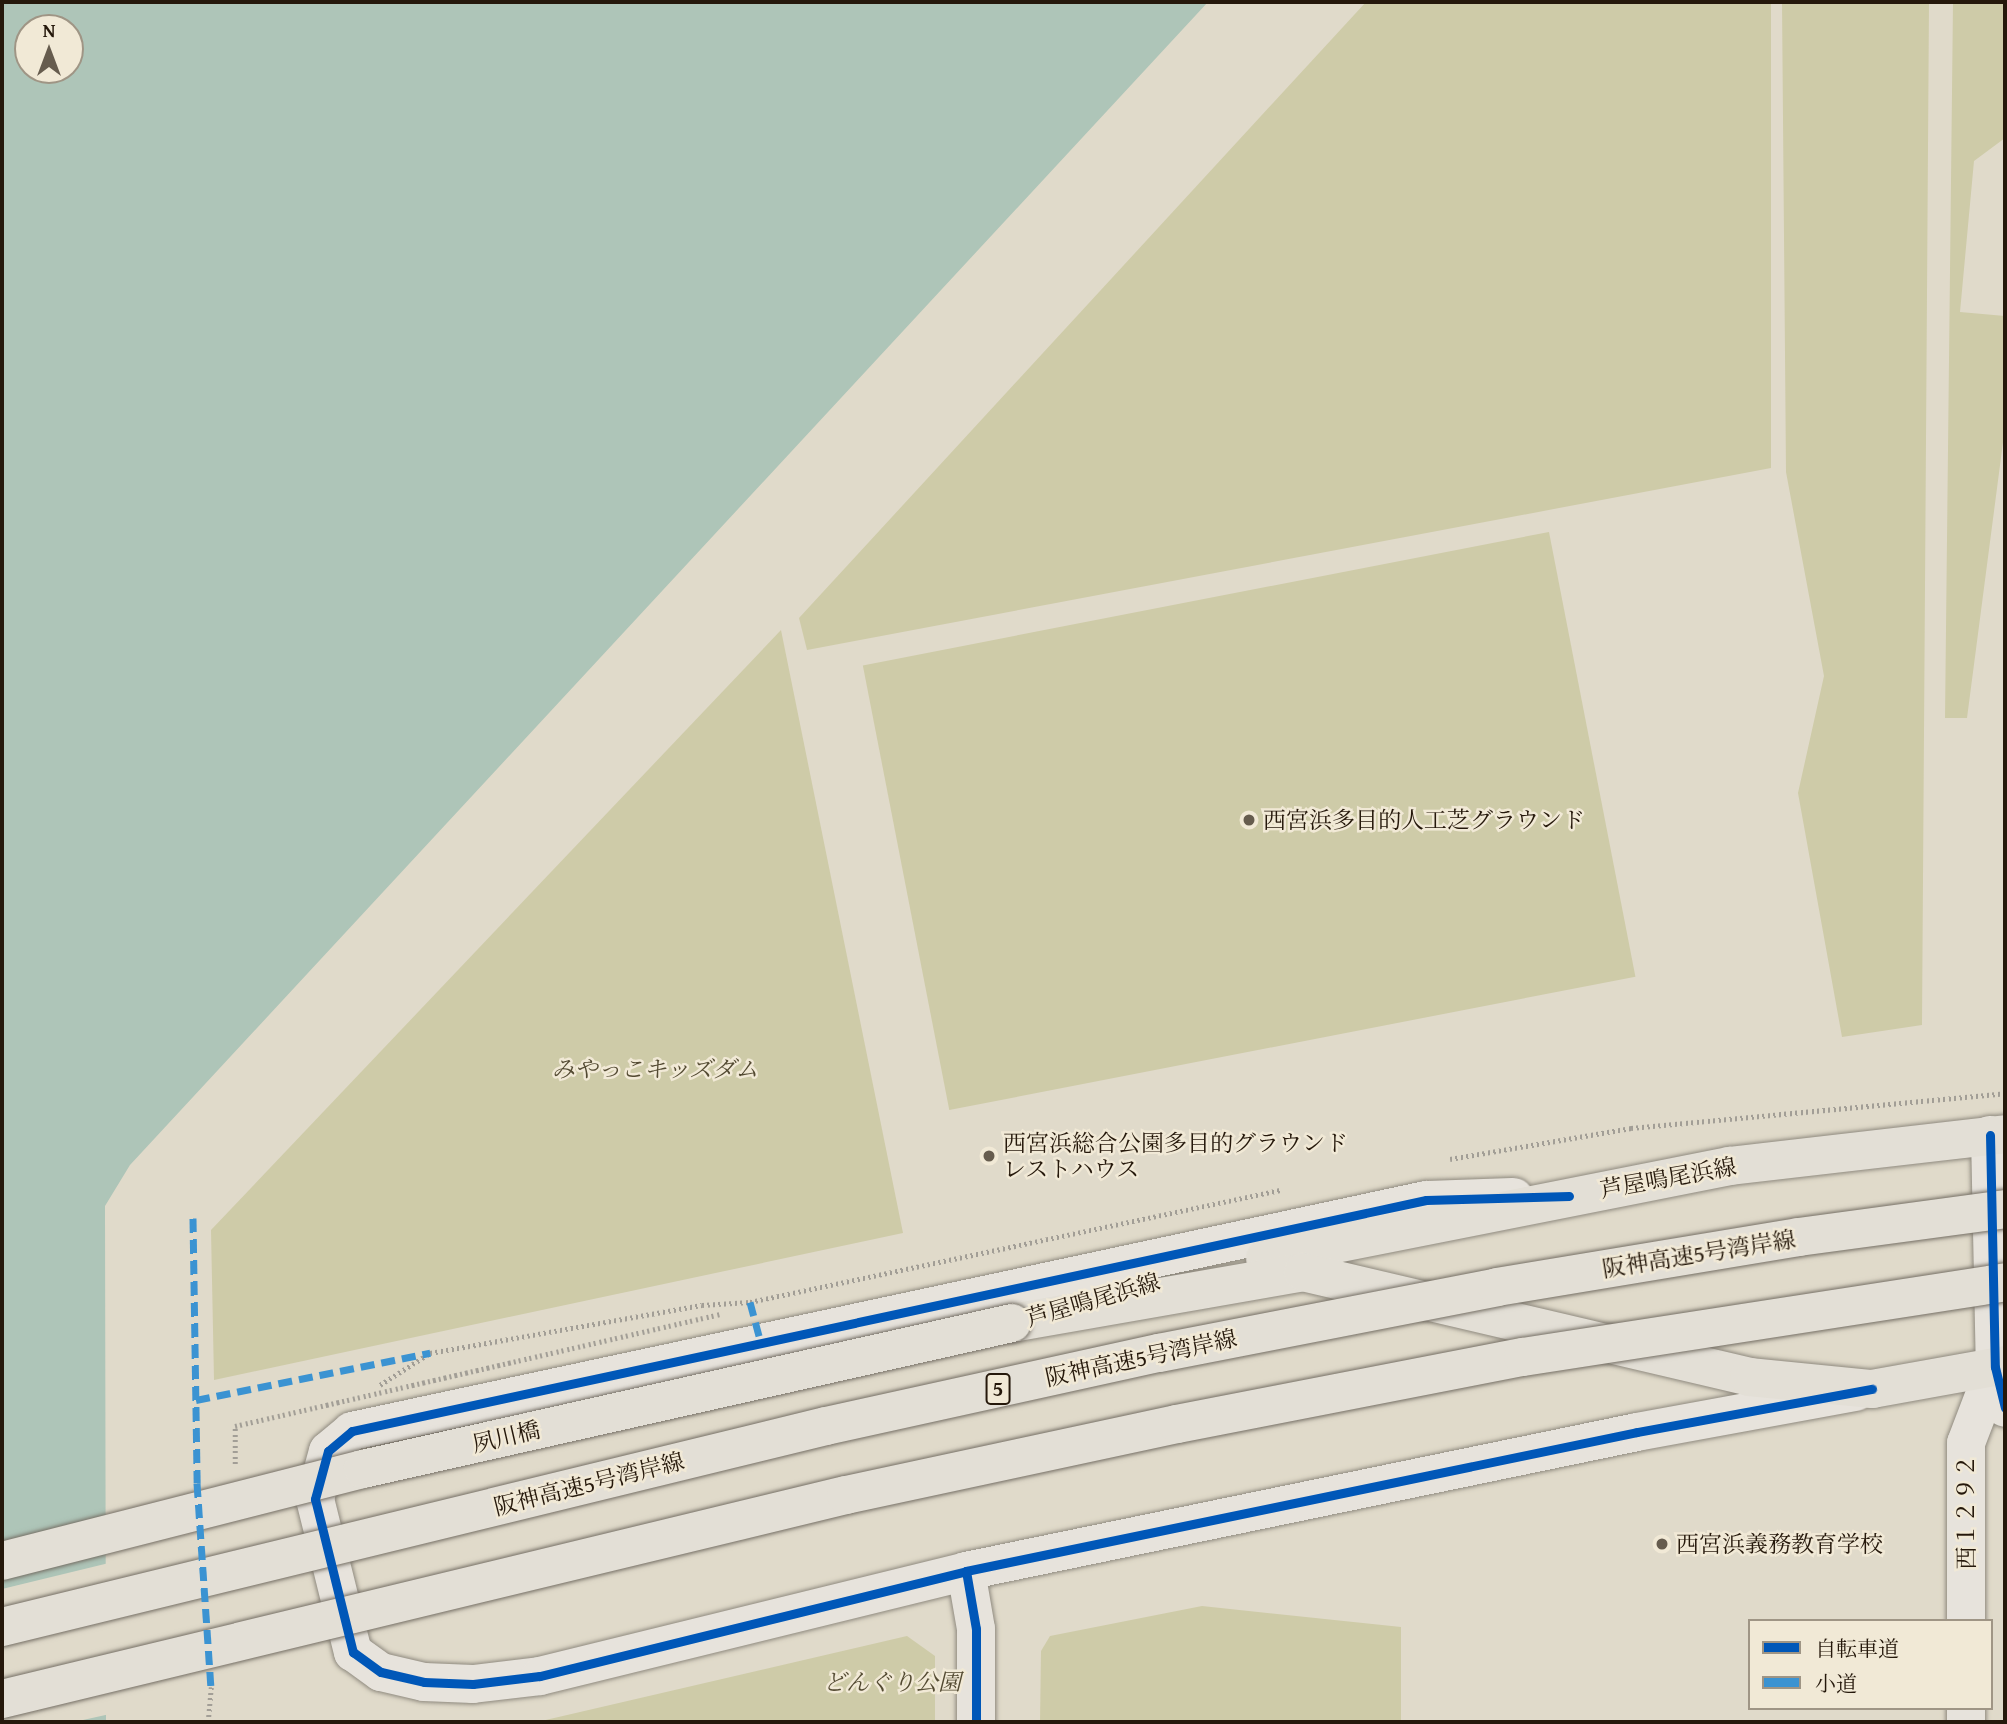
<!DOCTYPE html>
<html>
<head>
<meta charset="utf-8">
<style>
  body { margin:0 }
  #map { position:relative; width:2007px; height:1724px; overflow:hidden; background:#e0daca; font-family:"Gentium Book Plus","Noto Serif JP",serif }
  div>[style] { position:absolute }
  .green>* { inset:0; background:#cecba8; transform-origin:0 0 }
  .water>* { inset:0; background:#aec5b8 }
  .pier>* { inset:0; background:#e0daca }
  .path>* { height:4.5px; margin-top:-2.25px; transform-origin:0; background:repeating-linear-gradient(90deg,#a29e96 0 2px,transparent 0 5.5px) }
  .roads { filter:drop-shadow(0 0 2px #8f8a7f) drop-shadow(0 0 2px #8f8a7f) }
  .minor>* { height:38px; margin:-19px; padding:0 19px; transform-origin:19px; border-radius:19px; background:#e7e3dc }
  .major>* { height:38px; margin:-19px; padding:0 19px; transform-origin:19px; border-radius:19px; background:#e3dfd6 }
  .path-bridge>* { height:4.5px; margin-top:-2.25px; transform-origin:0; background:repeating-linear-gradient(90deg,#a29e96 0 2px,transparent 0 5.5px) }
  .bridges { filter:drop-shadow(0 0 2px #756f65) drop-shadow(0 0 2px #756f65) }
  .major-bridge>* { height:38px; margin:-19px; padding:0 19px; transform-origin:19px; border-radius:19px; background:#e3dfd6 }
  .highway-bridge>* { height:38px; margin:-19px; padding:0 19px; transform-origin:19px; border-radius:19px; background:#e3dfd6 }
  .quiet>* { height:7px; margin-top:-3.5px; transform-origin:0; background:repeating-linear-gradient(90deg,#3b93d2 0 14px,transparent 0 21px) }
  .cycleway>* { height:9px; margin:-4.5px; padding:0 4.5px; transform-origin:4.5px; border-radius:4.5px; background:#0057b8 }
  .dots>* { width:19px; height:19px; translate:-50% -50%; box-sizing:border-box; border:4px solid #f1e9d6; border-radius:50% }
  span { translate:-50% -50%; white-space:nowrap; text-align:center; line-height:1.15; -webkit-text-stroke:5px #f1e9d6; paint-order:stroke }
  .shield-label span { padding:2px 5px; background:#f1e9d6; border:2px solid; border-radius:5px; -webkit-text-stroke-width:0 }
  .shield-label { font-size:21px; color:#25180b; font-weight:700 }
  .poi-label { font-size:23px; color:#25180b }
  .left { translate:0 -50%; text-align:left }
  .park-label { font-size:23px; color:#534a32; font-style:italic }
  .street-label { font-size:23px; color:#25180b }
  .frame { position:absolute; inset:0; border:4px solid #25180b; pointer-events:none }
  .legend { position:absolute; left:1748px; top:1619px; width:245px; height:91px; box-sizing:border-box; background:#f1e9d6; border:2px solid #9f9585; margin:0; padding:9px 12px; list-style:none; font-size:21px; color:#25180b }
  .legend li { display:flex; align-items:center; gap:14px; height:35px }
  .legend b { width:35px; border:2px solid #9f9585 }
  .north { position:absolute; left:14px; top:14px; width:70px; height:70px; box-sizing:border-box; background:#f1e9d6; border:2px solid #9f9585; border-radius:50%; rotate:0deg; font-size:19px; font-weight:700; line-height:28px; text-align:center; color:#25180b }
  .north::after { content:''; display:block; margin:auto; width:24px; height:32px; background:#665c4e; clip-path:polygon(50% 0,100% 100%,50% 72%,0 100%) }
</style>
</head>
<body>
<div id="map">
  <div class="green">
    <i style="clip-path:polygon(1366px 2px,1771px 2px,1771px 468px,807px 650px,799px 618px)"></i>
    <i style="clip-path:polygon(1782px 2px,1929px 2px,1922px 1025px,1842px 1037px,1798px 793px,1824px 676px,1786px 472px)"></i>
    <i style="clip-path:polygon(1953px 2px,2005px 2px,2005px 138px,1974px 161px,1960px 312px,2005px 316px,2005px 427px,1967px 718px,1945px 718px)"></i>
    <i style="left:1549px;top:532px;width:453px;height:699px;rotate:79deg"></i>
    <i style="clip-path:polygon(781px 630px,903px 1233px,214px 1380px,211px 1230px)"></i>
    <i style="clip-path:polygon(1202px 1606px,1401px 1627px,1401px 1722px,1040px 1722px,1041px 1651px,1050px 1636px)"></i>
    <i style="clip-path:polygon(907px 1636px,935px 1656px,935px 1722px,537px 1722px)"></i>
  </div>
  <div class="water">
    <i style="clip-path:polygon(evenodd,2px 2px,1208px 2px,130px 1165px,105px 1206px,106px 1722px,2px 1722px,2px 2px,28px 28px,70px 28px,70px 70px,28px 70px,28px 28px)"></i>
  </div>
  <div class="pier">
    <i style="clip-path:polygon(109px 1563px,110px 1714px,74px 1722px,2px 1722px,2px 1589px)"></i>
  </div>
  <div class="path">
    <i style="left:1450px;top:1159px;width:184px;rotate:-9.7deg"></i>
    <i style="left:1631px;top:1128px;width:376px;rotate:-5.3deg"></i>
    <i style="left:380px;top:1385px;width:59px;rotate:-32.6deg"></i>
    <i style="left:430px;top:1353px;width:276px;rotate:-10deg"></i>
    <i style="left:702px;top:1305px;width:48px;rotate:-3.6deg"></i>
    <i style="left:750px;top:1302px;width:542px;rotate:-11.93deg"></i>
    <i style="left:208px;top:1722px;width:35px;rotate:-85deg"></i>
  </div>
  <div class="roads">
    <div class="minor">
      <i style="left:1990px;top:1135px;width:232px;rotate:88.8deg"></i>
      <i style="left:1995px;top:1367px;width:42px;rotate:76.3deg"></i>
      <i style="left:1514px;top:1197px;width:88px;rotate:178deg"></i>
      <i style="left:1426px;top:1200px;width:1099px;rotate:167.86deg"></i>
      <i style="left:352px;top:1431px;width:31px;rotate:140deg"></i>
      <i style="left:328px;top:1451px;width:50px;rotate:105.2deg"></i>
      <i style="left:315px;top:1499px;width:158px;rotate:76.1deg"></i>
      <i style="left:353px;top:1652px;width:34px;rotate:36deg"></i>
      <i style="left:381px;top:1672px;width:44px;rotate:13.1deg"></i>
      <i style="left:424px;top:1682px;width:49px;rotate:2.3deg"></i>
      <i style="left:473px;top:1684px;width:67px;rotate:-6.8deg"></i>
      <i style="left:540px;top:1676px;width:439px;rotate:-13.8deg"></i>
      <i style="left:966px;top:1571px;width:685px;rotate:-11.7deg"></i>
      <i style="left:1637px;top:1432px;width:223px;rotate:-10.4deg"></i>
      <i style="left:966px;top:1571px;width:59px;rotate:80.2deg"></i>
      <i style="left:976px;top:1629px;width:93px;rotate:90deg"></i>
      <i style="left:1966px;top:1621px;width:178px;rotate:-90deg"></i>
      <i style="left:1966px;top:1443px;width:81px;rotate:-69.1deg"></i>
      <i style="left:1966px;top:1722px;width:14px;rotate:-90deg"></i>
    </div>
    <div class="major">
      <i style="left:1265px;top:1258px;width:474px;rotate:-11.2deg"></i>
      <i style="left:1730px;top:1166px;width:277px;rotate:-6.6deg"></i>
      <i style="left:1012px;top:1323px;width:295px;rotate:-9.9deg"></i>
      <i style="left:1303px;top:1272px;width:458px;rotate:13.2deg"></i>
      <i style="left:1749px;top:1377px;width:124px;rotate:5.6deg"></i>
      <i style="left:1872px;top:1389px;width:135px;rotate:-10.2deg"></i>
    </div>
  </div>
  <div class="path-bridge">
    <i style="left:235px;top:1464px;width:38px;rotate:-90deg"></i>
    <i style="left:235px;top:1426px;width:497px;rotate:-13deg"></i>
  </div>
  <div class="bridges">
    <div class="major-bridge">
      <i style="left:2px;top:1561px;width:373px;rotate:-14.3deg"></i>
      <i style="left:363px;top:1469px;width:665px;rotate:-12.68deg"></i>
    </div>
    <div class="highway-bridge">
      <i style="left:2px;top:1627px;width:848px;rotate:-13.71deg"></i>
      <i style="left:826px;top:1426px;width:341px;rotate:-12.4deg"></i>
      <i style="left:1159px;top:1353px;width:344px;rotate:-11deg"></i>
      <i style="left:1497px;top:1287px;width:306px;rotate:-9.4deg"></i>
      <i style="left:1799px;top:1237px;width:208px;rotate:-7.7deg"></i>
      <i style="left:2px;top:1699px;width:868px;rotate:-13.59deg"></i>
      <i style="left:846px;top:1495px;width:339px;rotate:-12.1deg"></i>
      <i style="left:1177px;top:1424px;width:352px;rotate:-11deg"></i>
      <i style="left:1523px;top:1357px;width:488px;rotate:-8.8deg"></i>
    </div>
  </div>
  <div class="quiet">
    <i style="left:193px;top:1218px;width:265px;rotate:89.1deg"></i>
    <i style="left:197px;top:1483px;width:203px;rotate:86.1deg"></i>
    <i style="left:750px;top:1302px;width:42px;rotate:75deg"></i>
    <i style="left:196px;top:1400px;width:239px;rotate:-11.4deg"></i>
  </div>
  <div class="cycleway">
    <i style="left:1990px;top:1135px;width:232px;rotate:88.8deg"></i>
    <i style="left:1995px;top:1367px;width:42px;rotate:76.3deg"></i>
    <i style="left:1569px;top:1196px;width:143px;rotate:178.4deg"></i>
    <i style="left:1426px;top:1200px;width:1099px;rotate:167.86deg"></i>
    <i style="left:352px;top:1431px;width:31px;rotate:140deg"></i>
    <i style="left:328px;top:1451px;width:50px;rotate:105.2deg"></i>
    <i style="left:315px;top:1499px;width:158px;rotate:76.1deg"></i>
    <i style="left:353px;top:1652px;width:34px;rotate:36deg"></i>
    <i style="left:381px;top:1672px;width:44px;rotate:13.1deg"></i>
    <i style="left:424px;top:1682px;width:49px;rotate:2.3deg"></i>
    <i style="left:473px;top:1684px;width:67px;rotate:-6.8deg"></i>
    <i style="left:540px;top:1676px;width:439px;rotate:-13.8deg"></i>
    <i style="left:966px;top:1571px;width:685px;rotate:-11.7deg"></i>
    <i style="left:1637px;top:1432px;width:239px;rotate:-10.4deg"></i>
    <i style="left:966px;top:1571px;width:59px;rotate:80.2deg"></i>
    <i style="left:976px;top:1629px;width:93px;rotate:90deg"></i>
  </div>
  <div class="dots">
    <i style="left:1249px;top:820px;background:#665c4e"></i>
    <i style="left:989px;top:1156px;background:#665c4e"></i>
    <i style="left:1662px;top:1544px;background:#665c4e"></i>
  </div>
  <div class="shield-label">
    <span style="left:998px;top:1389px">5</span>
  </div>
  <div class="poi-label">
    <span class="left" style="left:1263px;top:820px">西宮浜多目的人工芝グラウンド</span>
    <span class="left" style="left:1003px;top:1156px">西宮浜総合公園多目的グラウンド<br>レストハウス</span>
    <span class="left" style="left:1676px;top:1544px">西宮浜義務教育学校</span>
  </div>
  <div class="park-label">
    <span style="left:655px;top:1069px">みやっこキッズダム</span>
    <span style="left:892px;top:1682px">どんぐり公園</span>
  </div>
  <div class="street-label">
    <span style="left:1668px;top:1178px;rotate:-10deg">芦屋鳴尾浜線</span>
    <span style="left:1699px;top:1254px;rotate:-9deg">阪神高速5号湾岸線</span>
    <span style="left:1093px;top:1300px;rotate:-16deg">芦屋鳴尾浜線</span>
    <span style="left:1141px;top:1358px;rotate:-12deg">阪神高速5号湾岸線</span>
    <span style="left:506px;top:1437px;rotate:-13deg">夙川橋</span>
    <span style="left:589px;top:1484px;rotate:-14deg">阪神高速5号湾岸線</span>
    <span style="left:1966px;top:1512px;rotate:-90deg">西１２９２</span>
  </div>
  <div class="frame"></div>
  <ul class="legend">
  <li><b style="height:9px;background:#0057b8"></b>自転車道</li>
  <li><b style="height:9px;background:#3b93d2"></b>小道</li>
  </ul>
  <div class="north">N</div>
</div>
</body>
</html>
